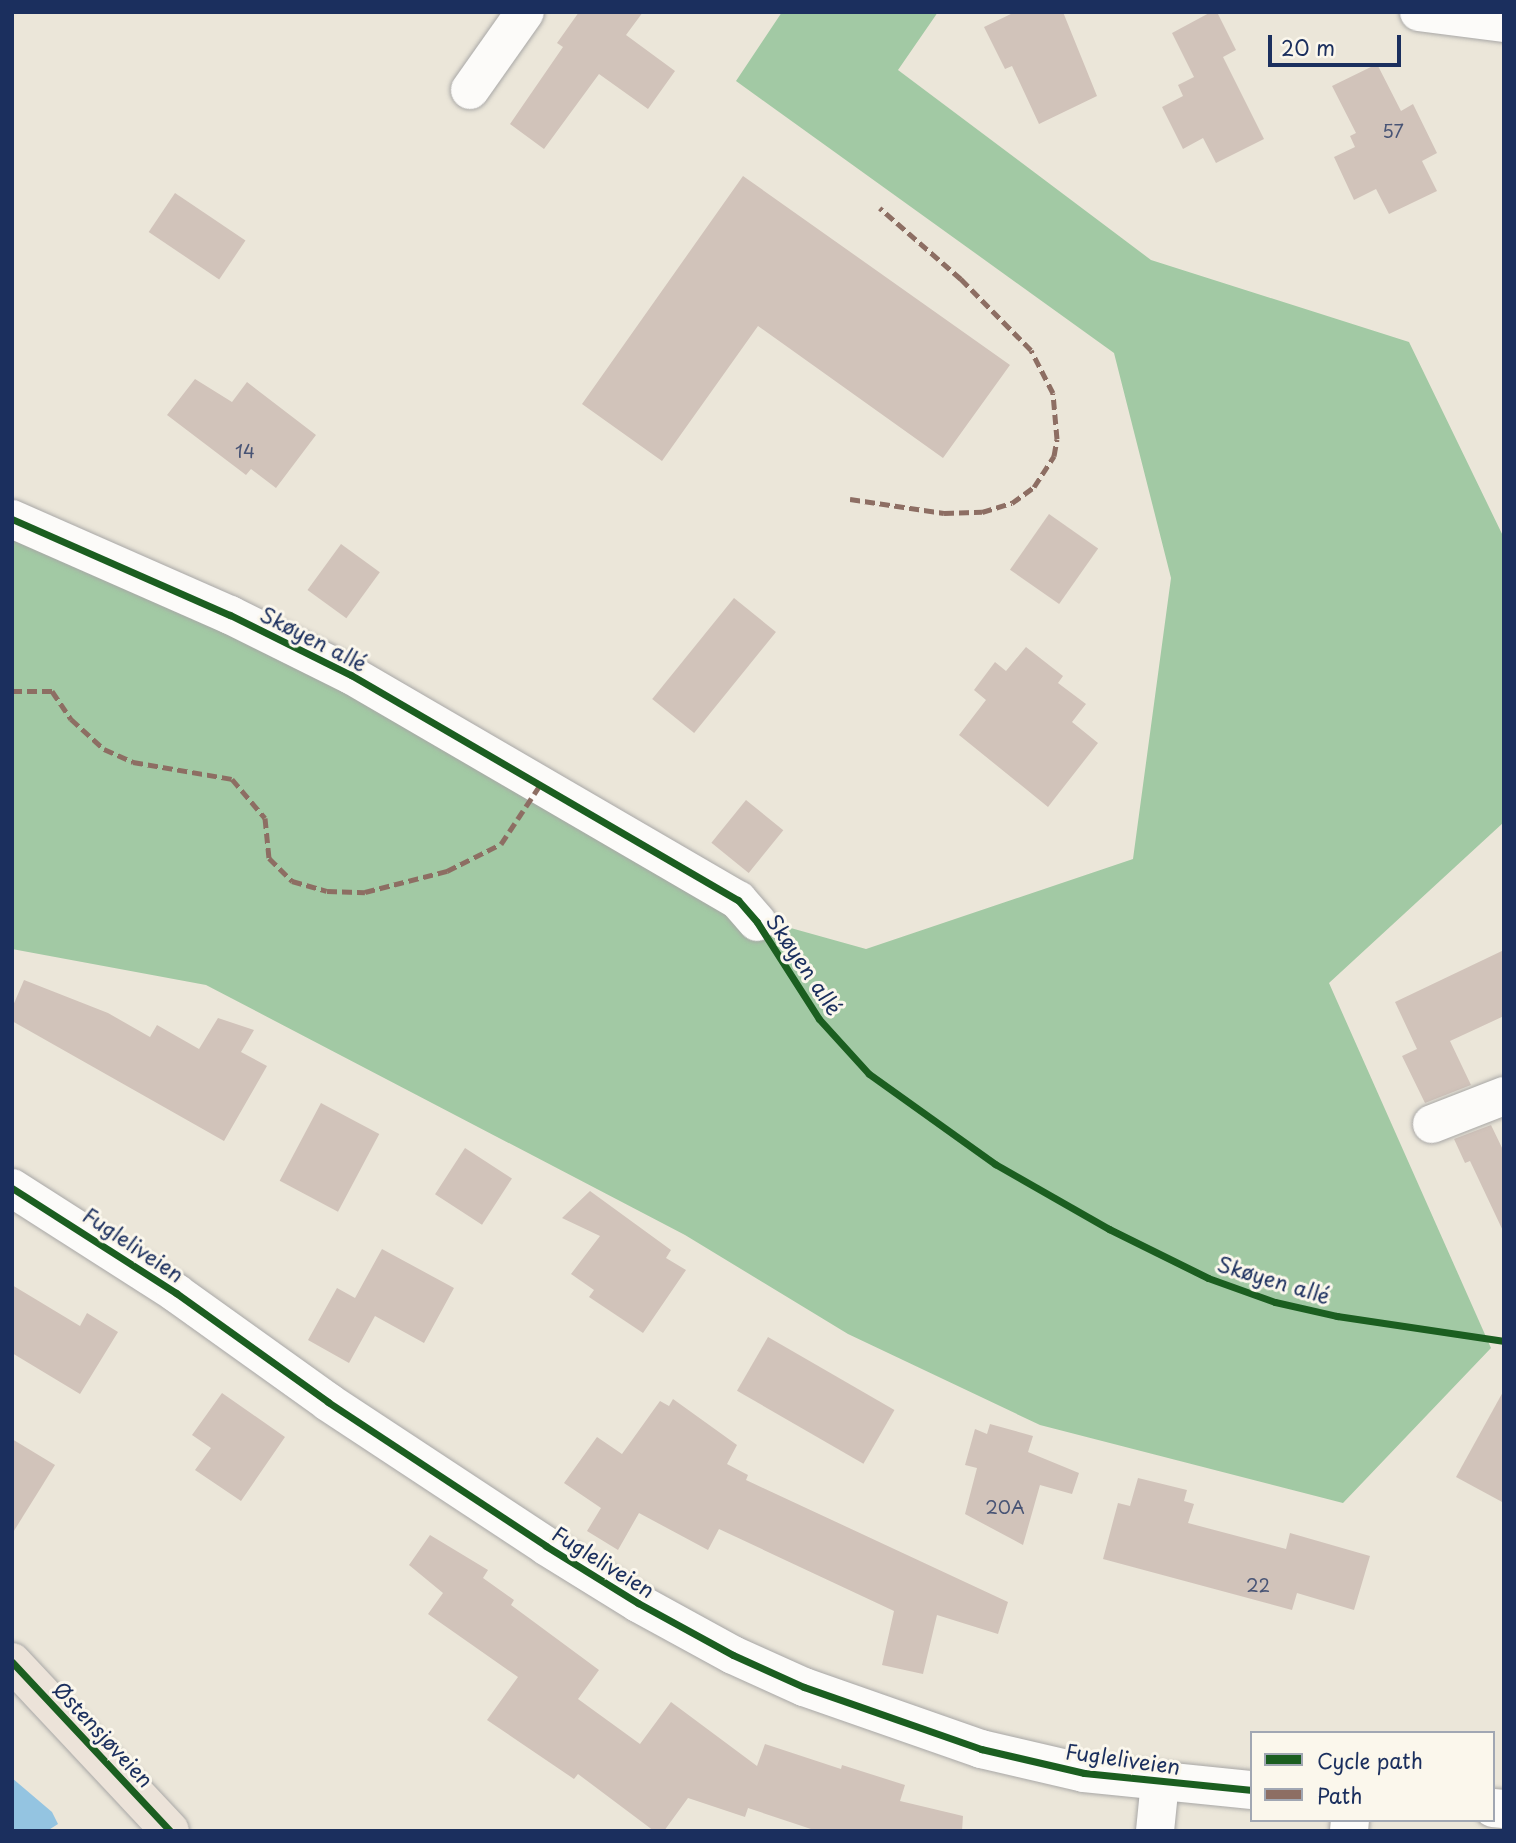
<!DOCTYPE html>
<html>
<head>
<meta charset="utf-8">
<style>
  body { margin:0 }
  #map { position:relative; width:1516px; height:1843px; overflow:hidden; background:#ebe6d9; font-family:"Playpen Sans",sans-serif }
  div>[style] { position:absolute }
  .forest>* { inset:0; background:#a2c9a4 }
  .water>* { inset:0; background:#94c4e1 }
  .building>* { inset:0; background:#d1c3ba; transform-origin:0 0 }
  .roads { filter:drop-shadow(0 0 2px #a8a7a6) drop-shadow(0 0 2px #a8a7a6) }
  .minor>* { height:38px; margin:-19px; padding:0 19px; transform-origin:19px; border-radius:19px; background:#fcfbf9 }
  .major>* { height:38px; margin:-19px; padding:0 19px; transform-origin:19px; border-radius:19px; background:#ece3d9 }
  .quiet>* { height:5px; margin-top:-2.5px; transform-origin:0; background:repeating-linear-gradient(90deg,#8d6e63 0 10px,transparent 0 15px) }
  .cycleway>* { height:7px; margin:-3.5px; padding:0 3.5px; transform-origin:3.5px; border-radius:3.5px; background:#1b5e20 }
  span { translate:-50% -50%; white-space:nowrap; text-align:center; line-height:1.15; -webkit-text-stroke:6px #fbf7ec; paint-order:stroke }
  .number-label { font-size:18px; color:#485475 }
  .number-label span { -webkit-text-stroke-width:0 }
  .street-label { font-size:21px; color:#1b2f5e }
  .frame { position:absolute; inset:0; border:14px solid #1b2f5e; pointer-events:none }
  .legend { position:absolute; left:1250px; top:1731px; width:245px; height:91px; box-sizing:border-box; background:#fbf7ec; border:2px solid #a1a7b3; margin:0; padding:9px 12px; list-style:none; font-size:21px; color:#1b2f5e }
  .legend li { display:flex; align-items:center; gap:14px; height:35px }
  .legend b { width:35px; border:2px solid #a1a7b3 }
  .scale { position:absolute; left:1268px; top:35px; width:133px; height:32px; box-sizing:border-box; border:4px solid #1b2f5e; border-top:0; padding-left:9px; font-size:21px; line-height:24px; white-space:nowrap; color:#1b2f5e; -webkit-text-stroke:5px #fbf7ec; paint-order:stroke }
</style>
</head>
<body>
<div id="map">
  <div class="forest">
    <i style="clip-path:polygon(782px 12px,938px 12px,898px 70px,1151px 260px,1409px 342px,1504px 538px,1504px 822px,1329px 983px,1491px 1348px,1343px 1503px,1040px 1425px,848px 1334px,685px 1235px,206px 985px,12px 949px,12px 519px,214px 608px,755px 918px,866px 949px,1133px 859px,1171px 578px,1114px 353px,736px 81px)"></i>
  </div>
  <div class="water">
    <i style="clip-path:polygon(12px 1778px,52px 1812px,58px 1824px,47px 1831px,12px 1831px)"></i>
  </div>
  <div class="building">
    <i style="clip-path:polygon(579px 12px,643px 12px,626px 35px,675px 71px,648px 109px,599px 74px,544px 149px,510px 124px,563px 47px,557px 43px)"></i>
    <i style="clip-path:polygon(1015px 12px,1063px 12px,1097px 96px,1039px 124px,1012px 66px,1005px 69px,984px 27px)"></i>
    <i style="clip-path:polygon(1211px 12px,1217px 12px,1236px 50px,1223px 57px,1264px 139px,1216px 163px,1203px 138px,1183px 149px,1162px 107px,1183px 96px,1178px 85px,1194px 77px,1172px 33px)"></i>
    <i style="clip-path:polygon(1377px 64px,1401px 111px,1413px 104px,1437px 153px,1422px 161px,1437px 191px,1389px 214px,1376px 189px,1354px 200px,1334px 157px,1355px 147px,1350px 136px,1356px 133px,1332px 86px)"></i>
    <i style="clip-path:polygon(743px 176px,1010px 365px,943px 458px,758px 326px,662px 461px,582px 404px)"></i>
    <i style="left:175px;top:193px;width:85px;height:47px;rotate:34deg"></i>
    <i style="clip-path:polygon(195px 379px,232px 402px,247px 382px,316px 435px,276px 488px,251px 469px,246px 475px,167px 415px)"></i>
    <i style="left:1049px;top:514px;width:60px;height:68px;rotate:35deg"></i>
    <i style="left:341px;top:544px;width:48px;height:57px;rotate:36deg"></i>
    <i style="left:734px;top:598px;width:54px;height:130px;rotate:39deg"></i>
    <i style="clip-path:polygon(1026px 647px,1063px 676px,1058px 683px,1086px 704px,1072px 722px,1098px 743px,1048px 807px,959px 735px,986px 700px,974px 690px,995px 662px,1006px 671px)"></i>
    <i style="left:746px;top:800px;width:48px;height:55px;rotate:39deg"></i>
    <i style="clip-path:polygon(1504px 950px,1504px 1016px,1450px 1041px,1471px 1085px,1425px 1103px,1402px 1056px,1417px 1049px,1395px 1002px)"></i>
    <i style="clip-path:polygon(24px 980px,108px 1013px,150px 1037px,157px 1025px,199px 1049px,218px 1018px,254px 1030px,241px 1052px,267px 1066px,224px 1141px,12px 1021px,12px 1008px)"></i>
    <i style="left:321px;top:1103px;width:66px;height:88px;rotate:28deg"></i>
    <i style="clip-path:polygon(1491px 1125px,1504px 1152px,1504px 1233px,1470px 1161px,1465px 1163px,1454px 1139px)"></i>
    <i style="left:465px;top:1148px;width:56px;height:55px;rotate:33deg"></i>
    <i style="clip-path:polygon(590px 1191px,671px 1250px,666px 1258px,686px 1270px,643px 1333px,589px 1297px,594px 1290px,571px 1274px,600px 1236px,562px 1218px)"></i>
    <i style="clip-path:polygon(382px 1249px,454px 1288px,424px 1343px,375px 1316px,349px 1363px,308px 1340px,337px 1288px,355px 1298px)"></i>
    <i style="clip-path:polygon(12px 1285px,80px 1326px,87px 1313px,118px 1332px,80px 1394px,12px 1353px)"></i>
    <i style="left:768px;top:1337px;width:146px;height:62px;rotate:30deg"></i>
    <i style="clip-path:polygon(1504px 1390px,1504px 1503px,1456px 1477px)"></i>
    <i style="clip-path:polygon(222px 1393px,285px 1437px,241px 1501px,195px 1470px,211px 1448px,192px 1435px)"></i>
    <i style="clip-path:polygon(673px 1399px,737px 1445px,727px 1464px,748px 1475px,746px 1480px,1008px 1602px,998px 1634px,937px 1615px,923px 1674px,882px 1665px,894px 1611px,719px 1529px,708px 1550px,639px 1513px,618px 1550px,587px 1531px,601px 1508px,564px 1483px,597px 1437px,622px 1454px,660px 1401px,669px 1406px)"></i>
    <i style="clip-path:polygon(990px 1424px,1033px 1436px,1028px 1452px,1079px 1473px,1072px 1494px,1040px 1485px,1023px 1545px,965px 1514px,977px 1468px,965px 1465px,975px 1429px,987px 1434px)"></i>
    <i style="clip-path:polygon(12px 1439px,55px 1465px,12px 1534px)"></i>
    <i style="clip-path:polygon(1138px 1478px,1187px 1490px,1184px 1501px,1194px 1504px,1188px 1523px,1286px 1549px,1290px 1533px,1370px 1556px,1354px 1610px,1297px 1593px,1292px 1610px,1103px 1559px,1118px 1503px,1130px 1506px)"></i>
    <i style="clip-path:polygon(430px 1535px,488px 1570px,483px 1578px,514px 1600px,511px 1605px,599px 1670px,578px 1699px,640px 1744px,671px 1702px,757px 1766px,765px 1744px,841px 1769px,842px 1765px,905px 1785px,900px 1801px,963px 1816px,962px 1831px,817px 1831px,748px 1808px,745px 1817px,688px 1798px,664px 1831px,654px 1831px,578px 1774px,574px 1779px,487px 1720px,518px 1677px,428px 1614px,443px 1593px,409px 1565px)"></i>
  </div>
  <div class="roads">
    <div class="minor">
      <i style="left:1419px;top:12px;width:86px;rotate:7.4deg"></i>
      <i style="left:470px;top:90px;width:95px;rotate:-54.8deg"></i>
      <i style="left:12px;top:519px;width:238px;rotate:23.8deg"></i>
      <i style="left:230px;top:615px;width:135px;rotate:26.4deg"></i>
      <i style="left:351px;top:675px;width:448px;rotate:30.2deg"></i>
      <i style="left:738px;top:900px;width:29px;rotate:49deg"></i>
      <i style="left:1432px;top:1124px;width:77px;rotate:-21.3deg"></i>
      <i style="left:12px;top:1188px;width:195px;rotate:32.6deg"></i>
      <i style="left:176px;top:1293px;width:187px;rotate:35.6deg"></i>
      <i style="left:328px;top:1402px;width:261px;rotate:33.4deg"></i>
      <i style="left:546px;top:1546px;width:108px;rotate:31.8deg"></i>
      <i style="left:638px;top:1603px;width:108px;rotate:28.7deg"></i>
      <i style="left:733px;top:1655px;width:78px;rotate:24.3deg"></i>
      <i style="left:804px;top:1687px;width:188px;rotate:19.3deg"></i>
      <i style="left:981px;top:1749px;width:106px;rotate:13.1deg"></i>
      <i style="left:1084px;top:1773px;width:169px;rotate:5.8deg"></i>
      <i style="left:1493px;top:1808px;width:11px;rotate:5deg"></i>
      <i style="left:1155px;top:1831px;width:49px;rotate:-84.2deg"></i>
      <i style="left:1349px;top:1831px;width:11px;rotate:-85deg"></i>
    </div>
    <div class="major">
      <i style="left:12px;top:1662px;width:231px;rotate:46.9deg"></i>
    </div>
  </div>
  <div class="quiet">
    <i style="left:850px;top:499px;width:95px;rotate:8.5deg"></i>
    <i style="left:944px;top:513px;width:38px;rotate:-2deg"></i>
    <i style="left:982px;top:512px;width:31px;rotate:-17deg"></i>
    <i style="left:1012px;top:503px;width:27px;rotate:-36deg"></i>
    <i style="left:1034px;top:487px;width:37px;rotate:-57deg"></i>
    <i style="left:1054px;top:456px;width:17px;rotate:-80deg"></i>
    <i style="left:1057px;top:439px;width:46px;rotate:-95deg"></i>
    <i style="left:1053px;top:393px;width:48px;rotate:-117.1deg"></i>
    <i style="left:1031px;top:350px;width:100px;rotate:-134.6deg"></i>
    <i style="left:961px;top:279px;width:108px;rotate:-138.8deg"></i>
    <i style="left:12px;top:691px;width:40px"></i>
    <i style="left:52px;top:691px;width:34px;rotate:56deg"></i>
    <i style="left:71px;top:719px;width:45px;rotate:42.3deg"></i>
    <i style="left:104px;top:749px;width:32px;rotate:24deg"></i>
    <i style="left:133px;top:762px;width:100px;rotate:9.7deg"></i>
    <i style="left:232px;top:779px;width:51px;rotate:49.8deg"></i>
    <i style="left:265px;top:818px;width:40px;rotate:84.3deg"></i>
    <i style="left:269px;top:858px;width:33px;rotate:45deg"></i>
    <i style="left:292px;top:881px;width:36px;rotate:16deg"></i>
    <i style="left:327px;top:891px;width:38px;rotate:2deg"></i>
    <i style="left:365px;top:892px;width:85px;rotate:-14.4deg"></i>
    <i style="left:447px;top:871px;width:60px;rotate:-26.6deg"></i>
    <i style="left:501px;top:844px;width:74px;rotate:-56.5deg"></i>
  </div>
  <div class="cycleway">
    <i style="left:12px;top:519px;width:238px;rotate:23.8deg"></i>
    <i style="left:230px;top:615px;width:135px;rotate:26.4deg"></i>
    <i style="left:351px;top:675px;width:448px;rotate:30.2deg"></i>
    <i style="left:738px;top:900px;width:29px;rotate:49deg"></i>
    <i style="left:757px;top:922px;width:115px;rotate:57.4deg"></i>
    <i style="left:819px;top:1019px;width:74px;rotate:47.7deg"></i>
    <i style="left:869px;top:1074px;width:155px;rotate:35.5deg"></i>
    <i style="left:995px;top:1164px;width:131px;rotate:29.7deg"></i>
    <i style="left:1109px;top:1229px;width:110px;rotate:26.3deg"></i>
    <i style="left:1208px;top:1278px;width:71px;rotate:19.7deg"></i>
    <i style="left:1275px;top:1302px;width:64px;rotate:12.7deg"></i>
    <i style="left:1337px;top:1316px;width:169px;rotate:8.5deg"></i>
    <i style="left:12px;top:1188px;width:195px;rotate:32.6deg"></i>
    <i style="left:176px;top:1293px;width:187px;rotate:35.6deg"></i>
    <i style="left:328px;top:1402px;width:261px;rotate:33.4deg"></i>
    <i style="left:546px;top:1546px;width:108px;rotate:31.8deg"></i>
    <i style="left:638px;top:1603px;width:108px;rotate:28.7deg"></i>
    <i style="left:733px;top:1655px;width:78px;rotate:24.3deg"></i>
    <i style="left:804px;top:1687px;width:188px;rotate:19.3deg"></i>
    <i style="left:981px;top:1749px;width:106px;rotate:13.1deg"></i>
    <i style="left:1084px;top:1773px;width:169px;rotate:5.8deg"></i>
    <i style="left:12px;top:1662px;width:231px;rotate:46.9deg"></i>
  </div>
  <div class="number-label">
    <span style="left:1393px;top:131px">57</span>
    <span style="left:245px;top:451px">14</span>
    <span style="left:1005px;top:1507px">20A</span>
    <span style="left:1258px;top:1585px">22</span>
  </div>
  <div class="street-label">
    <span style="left:314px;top:638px;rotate:27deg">Skøyen allé</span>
    <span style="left:805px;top:964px;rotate:56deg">Skøyen allé</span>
    <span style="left:134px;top:1244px;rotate:34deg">Fugleliveien</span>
    <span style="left:1274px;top:1279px;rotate:17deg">Skøyen allé</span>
    <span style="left:604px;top:1561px;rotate:32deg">Fugleliveien</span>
    <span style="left:104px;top:1734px;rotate:47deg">Østensjøveien</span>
    <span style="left:1123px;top:1758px;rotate:8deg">Fugleliveien</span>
  </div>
  <div class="frame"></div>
  <ul class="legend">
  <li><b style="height:9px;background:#1b5e20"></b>Cycle path</li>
  <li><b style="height:9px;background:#8d6e63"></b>Path</li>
  </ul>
  <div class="scale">20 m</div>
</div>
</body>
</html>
